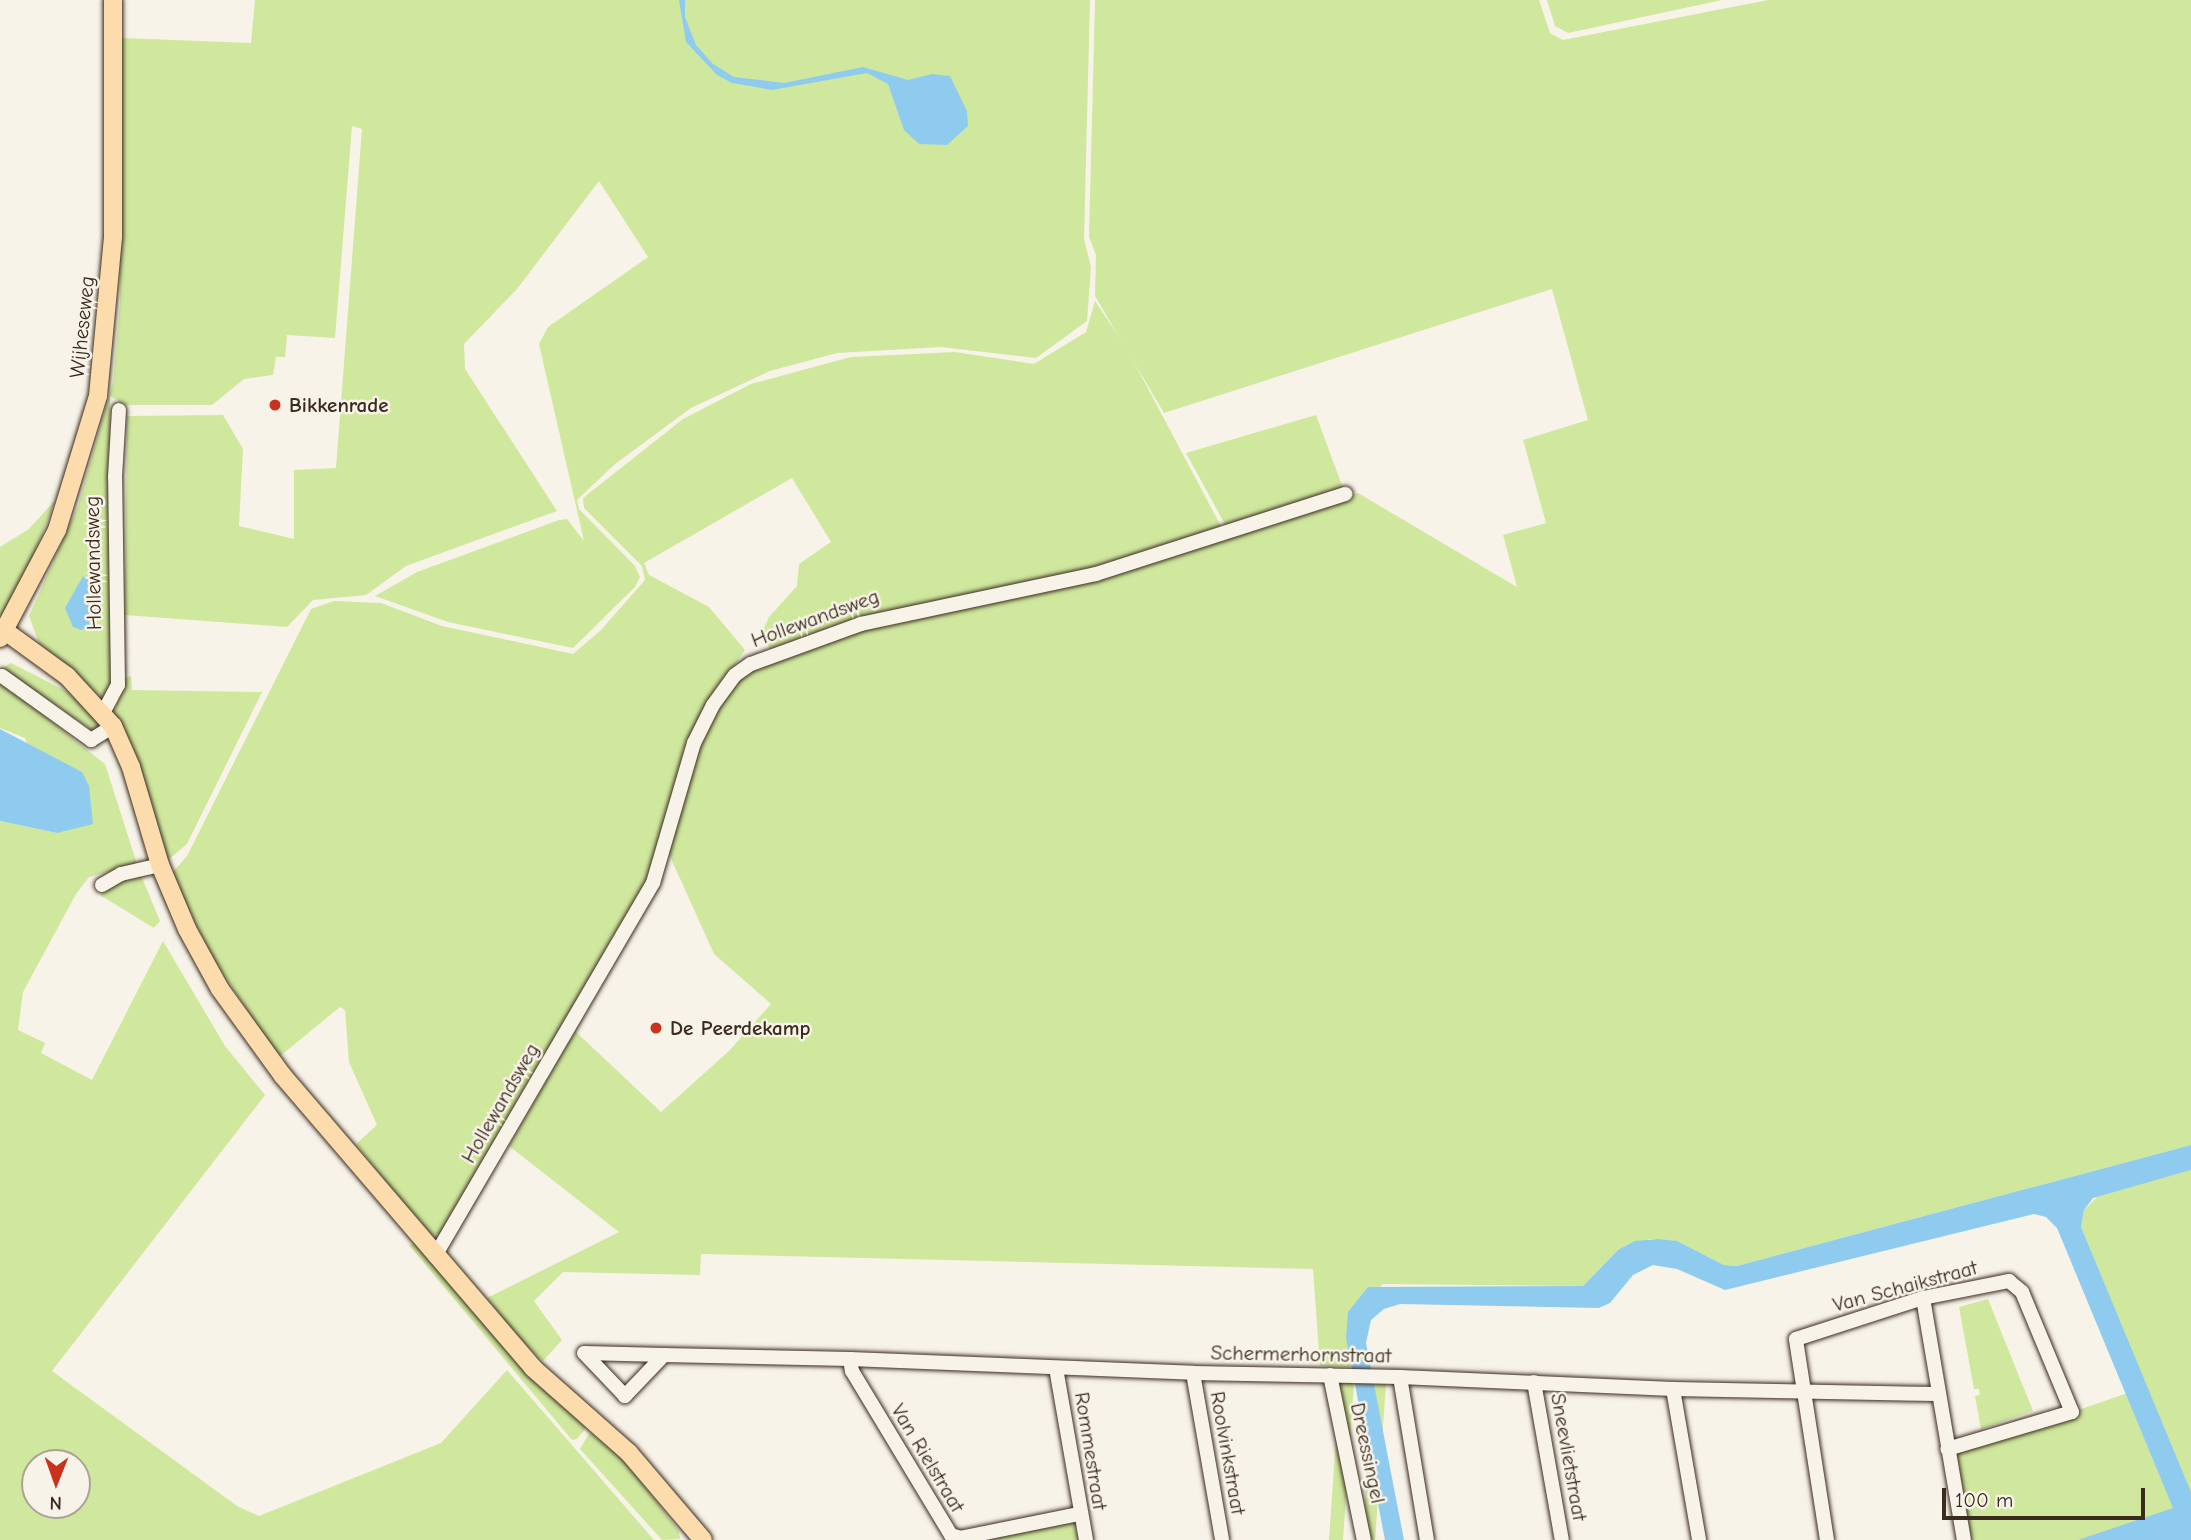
<!DOCTYPE html>
<html>
<head>
<meta charset="utf-8">
<style>
  body { margin:0 }
  #map { position:relative; width:2191px; height:1540px; overflow:hidden; background:#f7f3e8; font-family:"Comic Neue",sans-serif }
  div>[style] { position:absolute }
  .green>* { inset:0; background:#cfe89e; transform-origin:0 0 }
  .water>* { inset:0; background:#8fcbef }
  .roads { filter:drop-shadow(0 0 2px #3b2a1e) drop-shadow(0 0 2px #3b2a1e) }
  .minor>* { height:14px; margin:-7px; padding:0 7px; transform-origin:7px; border-radius:7px; background:#f7f3e8 }
  .major>* { height:18px; margin:-9px; padding:0 9px; transform-origin:9px; border-radius:9px; background:#fcdcac }
  .dots>* { width:19px; height:19px; translate:-50% -50%; box-sizing:border-box; border:4px solid #f7f3e8; border-radius:50% }
  span { translate:-50% -50%; white-space:nowrap; text-align:center; line-height:1.15; -webkit-text-stroke:5px #f7f3e8; paint-order:stroke }
  .street-label { font-size:21px; color:#3b2a1e }
  .poi-label { font-size:21px; color:#3b2a1e; font-weight:700 }
  .left { translate:0 -50%; text-align:left }
  .north { position:absolute; left:21px; top:1449px; width:70px; height:70px; box-sizing:border-box; background:#f7f3e8; border:2px solid #aca397; border-radius:50%; rotate:181deg; font-size:19px; font-weight:700; line-height:28px; text-align:center; color:#3b2a1e }
  .north::after { content:''; display:block; margin:auto; width:24px; height:32px; background:#c8321e; clip-path:polygon(50% 0,100% 100%,50% 72%,0 100%) }
  .scale { position:absolute; left:1942px; top:1488px; width:203px; height:32px; box-sizing:border-box; border:4px solid #3b2a1e; border-top:0; padding-left:9px; font-size:21px; line-height:24px; white-space:nowrap; color:#3b2a1e; -webkit-text-stroke:5px #f7f3e8; paint-order:stroke }
</style>
</head>
<body>
<div id="map">
  <div class="green">
    <i style="clip-path:polygon(255px 0,1090px 0,1084px 239px,1091px 267px,1087px 321px,1036px 358px,941px 347px,837px 353px,770px 371px,691px 408px,615px 464px,577px 500px,579px 509px,635px 566px,640px 577px,635px 587px,573px 648px,448px 622px,375px 596px,417px 572px,559px 520px,567px 519px,584px 541px,539px 344px,548px 327px,648px 257px,599px 181px,517px 289px,464px 344px,465px 369px,557px 511px,406px 566px,366px 595px,313px 600px,287px 627px,125px 615px,127px 416px,223px 415px,243px 449px,239px 526px,294px 539px,294px 470px,336px 468px,362px 129px,352px 126px,335px 338px,287px 335px,285px 357px,276px 357px,273px 375px,244px 379px,212px 405px,126px 405px,110px 396px,111px 683px,106px 696px,100px 696px,39px 643px,29px 616px,78px 506px,113px 382px,120px 302px,121px 38px,251px 43px)"></i>
    <i style="clip-path:polygon(1095px 0,1539px 0,1550px 33px,1563px 40px,1768px 0,2191px 0,2191px 1145px,1737px 1266px,1724px 1265px,1677px 1241px,1650px 1239px,1618px 1250px,1583px 1286px,1383px 1284px,1348px 1312px,1351px 1367px,1320px 1366px,1313px 1269px,701px 1254px,700px 1275px,563px 1272px,534px 1301px,562px 1340px,543px 1361px,514px 1333px,487px 1298px,619px 1232px,509px 1146px,575px 1031px,661px 1112px,729px 1051px,771px 1004px,714px 954px,669px 854px,699px 749px,715px 712px,743px 677px,764px 664px,848px 633px,1358px 493px,1517px 587px,1503px 535px,1546px 523px,1523px 440px,1588px 420px,1552px 289px,1164px 413px,1095px 296px,1096px 255px,1089px 237px)"></i>
    <i style="clip-path:polygon(1547px 0,1722px 0,1568px 33px,1555px 26px)"></i>
    <i style="clip-path:polygon(1095px 301px,1126px 347px,1223px 530px,1070px 578px,877px 615px,773px 651px,760px 637px,769px 617px,797px 586px,799px 564px,831px 542px,792px 478px,644px 563px,649px 575px,709px 607px,745px 650px,722px 684px,643px 893px,441px 1234px,429px 1235px,356px 1144px,377px 1125px,349px 1062px,345px 1010px,340px 1007px,279px 1057px,212px 957px,172px 873px,187px 856px,311px 609px,334px 601px,381px 603px,442px 626px,573px 654px,601px 630px,645px 580px,642px 566px,584px 508px,583px 498px,683px 419px,751px 384px,851px 357px,955px 352px,1034px 364px,1086px 332px)"></i>
    <i style="clip-path:polygon(1316px 415px,1344px 491px,1227px 528px,1186px 453px)"></i>
    <i style="clip-path:polygon(56px 499px,25px 576px,0 619px,0 547px,29px 529px)"></i>
    <i style="clip-path:polygon(11px 663px,66px 691px,96px 717px,99px 726px,95px 732px,2px 668px)"></i>
    <i style="clip-path:polygon(131px 676px,132px 690px,262px 692px,187px 844px,168px 860px,113px 714px,123px 690px,123px 678px)"></i>
    <i style="clip-path:polygon(evenodd,0 681px,105px 764px,137px 864px,89px 877px,76px 894px,23px 992px,18px 1030px,45px 1043px,41px 1053px,92px 1080px,163px 941px,225px 1046px,265px 1095px,52px 1371px,237px 1506px,259px 1516px,441px 1443px,507px 1370px,654px 1540px,0 1540px,0 821px,57px 833px,25px 738px,0 728px,0 681px,35px 1463px,77px 1463px,77px 1505px,35px 1505px,35px 1463px)"></i>
    <i style="clip-path:polygon(140px 873px,160px 921px,154px 928px,100px 895px,105px 887px)"></i>
    <i style="clip-path:polygon(2191px 1170px,2191px 1540px,1970px 1540px,1956px 1463px,1959px 1451px,2145px 1387px,2081px 1227px,2084px 1210px,2100px 1194px)"></i>
    <i style="clip-path:polygon(415px 1243px,586px 1428px,577px 1439px,572px 1440px,409px 1245px)"></i>
    <i style="clip-path:polygon(1988px 1299px,2033px 1411px,1981px 1429px,1975px 1396px,1980px 1395px,1979px 1389px,1974px 1389px,1959px 1307px)"></i>
    <i style="left:1340px;top:1382px;width:14px;height:161px;rotate:4deg"></i>
    <i style="left:1373px;top:1383px;width:13px;height:160px;rotate:4deg"></i>
    <i style="clip-path:polygon(590px 1432px,627px 1463px,679px 1531px,680px 1539px,662px 1540px,580px 1449px)"></i>
    <i style="clip-path:polygon(1073px 1520px,1078px 1540px,978px 1540px)"></i>
  </div>
  <div class="water">
    <i style="clip-path:polygon(679px 0,685px 0,685px 17px,696px 45px,713px 64px,734px 77px,784px 83px,863px 67px,908px 80px,932px 74px,950px 76px,967px 111px,968px 126px,947px 145px,919px 144px,904px 130px,888px 84px,867px 73px,772px 90px,732px 83px,717px 75px,686px 42px)"></i>
    <i style="clip-path:polygon(83px 576px,88px 579px,89px 627px,81px 630px,73px 627px,65px 608px)"></i>
    <i style="clip-path:polygon(0 729px,82px 772px,89px 786px,93px 824px,57px 833px,0 821px)"></i>
    <i style="clip-path:polygon(2191px 1145px,2191px 1170px,2093px 1198px,2084px 1210px,2081px 1227px,2191px 1492px,2191px 1540px,2078px 1540px,2173px 1508px,2057px 1228px,2046px 1217px,2034px 1214px,1725px 1290px,1677px 1269px,1653px 1265px,1633px 1275px,1610px 1303px,1599px 1308px,1400px 1304px,1384px 1309px,1371px 1320px,1366px 1343px,1404px 1540px,1385px 1540px,1346px 1338px,1348px 1312px,1368px 1287px,1583px 1286px,1618px 1250px,1635px 1241px,1658px 1239px,1677px 1241px,1724px 1265px,1737px 1266px)"></i>
  </div>
  <div class="roads">
    <div class="minor">
      <i style="left:2px;top:676px;width:110px;rotate:35.7deg"></i>
      <i style="left:91px;top:740px;width:26px;rotate:-32deg"></i>
      <i style="left:104px;top:711px;width:30px;rotate:-62deg"></i>
      <i style="left:118px;top:685px;width:208px;rotate:-90.8deg"></i>
      <i style="left:115px;top:477px;width:67px;rotate:-86.6deg"></i>
      <i style="left:102px;top:885px;width:22px;rotate:-30deg"></i>
      <i style="left:121px;top:874px;width:40px;rotate:-13deg"></i>
      <i style="left:435px;top:1256px;width:432px;rotate:-59.7deg"></i>
      <i style="left:653px;top:883px;width:146px;rotate:-73.7deg"></i>
      <i style="left:694px;top:743px;width:42px;rotate:-63.4deg"></i>
      <i style="left:713px;top:705px;width:37px;rotate:-54deg"></i>
      <i style="left:735px;top:675px;width:19px;rotate:-35deg"></i>
      <i style="left:751px;top:664px;width:117px;rotate:-20deg"></i>
      <i style="left:861px;top:624px;width:240px;rotate:-12deg"></i>
      <i style="left:1096px;top:574px;width:262px;rotate:-17.8deg"></i>
      <i style="left:1923px;top:1298px;width:245px;rotate:80.4deg"></i>
      <i style="left:664px;top:1355px;width:57px;rotate:133.6deg"></i>
      <i style="left:625px;top:1396px;width:59px;rotate:-133.6deg"></i>
      <i style="left:584px;top:1353px;width:80px;rotate:1.4deg"></i>
      <i style="left:664px;top:1355px;width:186px;rotate:1.2deg"></i>
      <i style="left:850px;top:1359px;width:343px;rotate:2.3deg"></i>
      <i style="left:1193px;top:1373px;width:207px;rotate:1.1deg"></i>
      <i style="left:1400px;top:1377px;width:273px;rotate:2.5deg"></i>
      <i style="left:1673px;top:1389px;width:264px;rotate:1.1deg"></i>
      <i style="left:850px;top:1359px;width:12px;rotate:81deg"></i>
      <i style="left:852px;top:1371px;width:192px;rotate:58.9deg"></i>
      <i style="left:951px;top:1535px;width:9px;rotate:18deg"></i>
      <i style="left:960px;top:1538px;width:121px;rotate:-11.4deg"></i>
      <i style="left:1056px;top:1368px;width:175px;rotate:80.1deg"></i>
      <i style="left:1193px;top:1373px;width:169px;rotate:80.1deg"></i>
      <i style="left:1330px;top:1375px;width:168px;rotate:78.4deg"></i>
      <i style="left:1400px;top:1377px;width:165px;rotate:80.6deg"></i>
      <i style="left:1534px;top:1382px;width:160px;rotate:80deg"></i>
      <i style="left:1673px;top:1389px;width:153px;rotate:80.2deg"></i>
      <i style="left:1827px;top:1540px;width:203px;rotate:-98.8deg"></i>
      <i style="left:1796px;top:1339px;width:133px;rotate:-17.9deg"></i>
      <i style="left:1923px;top:1298px;width:88px;rotate:-11.2deg"></i>
      <i style="left:2009px;top:1281px;width:17px;rotate:40deg"></i>
      <i style="left:2022px;top:1292px;width:130px;rotate:67.4deg"></i>
      <i style="left:2072px;top:1412px;width:130px;rotate:163.5deg"></i>
    </div>
    <div class="major">
      <i style="left:5px;top:631px;width:77px;rotate:36deg"></i>
      <i style="left:67px;top:676px;width:68px;rotate:47.4deg"></i>
      <i style="left:113px;top:726px;width:45px;rotate:66.3deg"></i>
      <i style="left:131px;top:767px;width:102px;rotate:73.5deg"></i>
      <i style="left:160px;top:865px;width:69px;rotate:67.1deg"></i>
      <i style="left:187px;top:929px;width:68px;rotate:61.2deg"></i>
      <i style="left:220px;top:989px;width:107px;rotate:54.1deg"></i>
      <i style="left:283px;top:1076px;width:384px;rotate:49.4deg"></i>
      <i style="left:533px;top:1368px;width:128px;rotate:41.5deg"></i>
      <i style="left:629px;top:1453px;width:114px;rotate:49.6deg"></i>
      <i style="left:0;top:638px;width:122px;rotate:-62.2deg"></i>
      <i style="left:57px;top:530px;width:140px;rotate:-73deg"></i>
      <i style="left:98px;top:396px;width:160px;rotate:-84.6deg"></i>
      <i style="left:113px;top:237px;width:237px;rotate:-90deg"></i>
    </div>
  </div>
  <div class="dots">
    <i style="left:275px;top:405px;background:#c8321e"></i>
    <i style="left:656px;top:1028px;background:#c8321e"></i>
  </div>
  <div class="street-label">
    <span style="left:82px;top:327px;rotate:-84deg">Wijheseweg</span>
    <span style="left:93px;top:563px;rotate:-91deg">Hollewandsweg</span>
    <span style="left:815px;top:618px;rotate:-20deg">Hollewandsweg</span>
    <span style="left:500px;top:1103px;rotate:-60deg">Hollewandsweg</span>
    <span style="left:1905px;top:1286px;rotate:-15deg">Van Schaikstraat</span>
    <span style="left:1301px;top:1354px;rotate:1deg">Schermerhornstraat</span>
    <span style="left:1091px;top:1451px;rotate:81deg">Rommestraat</span>
    <span style="left:1228px;top:1453px;rotate:80deg">Roolvinkstraat</span>
    <span style="left:1368px;top:1453px;rotate:78deg">Dreessingel</span>
    <span style="left:1569px;top:1457px;rotate:80deg">Sneevlietstraat</span>
    <span style="left:928px;top:1458px;rotate:59deg">Van Rielstraat</span>
  </div>
  <div class="poi-label">
    <span class="left" style="left:289px;top:405px">Bikkenrade</span>
    <span class="left" style="left:670px;top:1028px">De Peerdekamp</span>
  </div>
  <div class="north">N</div>
  <div class="scale">100 m</div>
</div>
</body>
</html>
